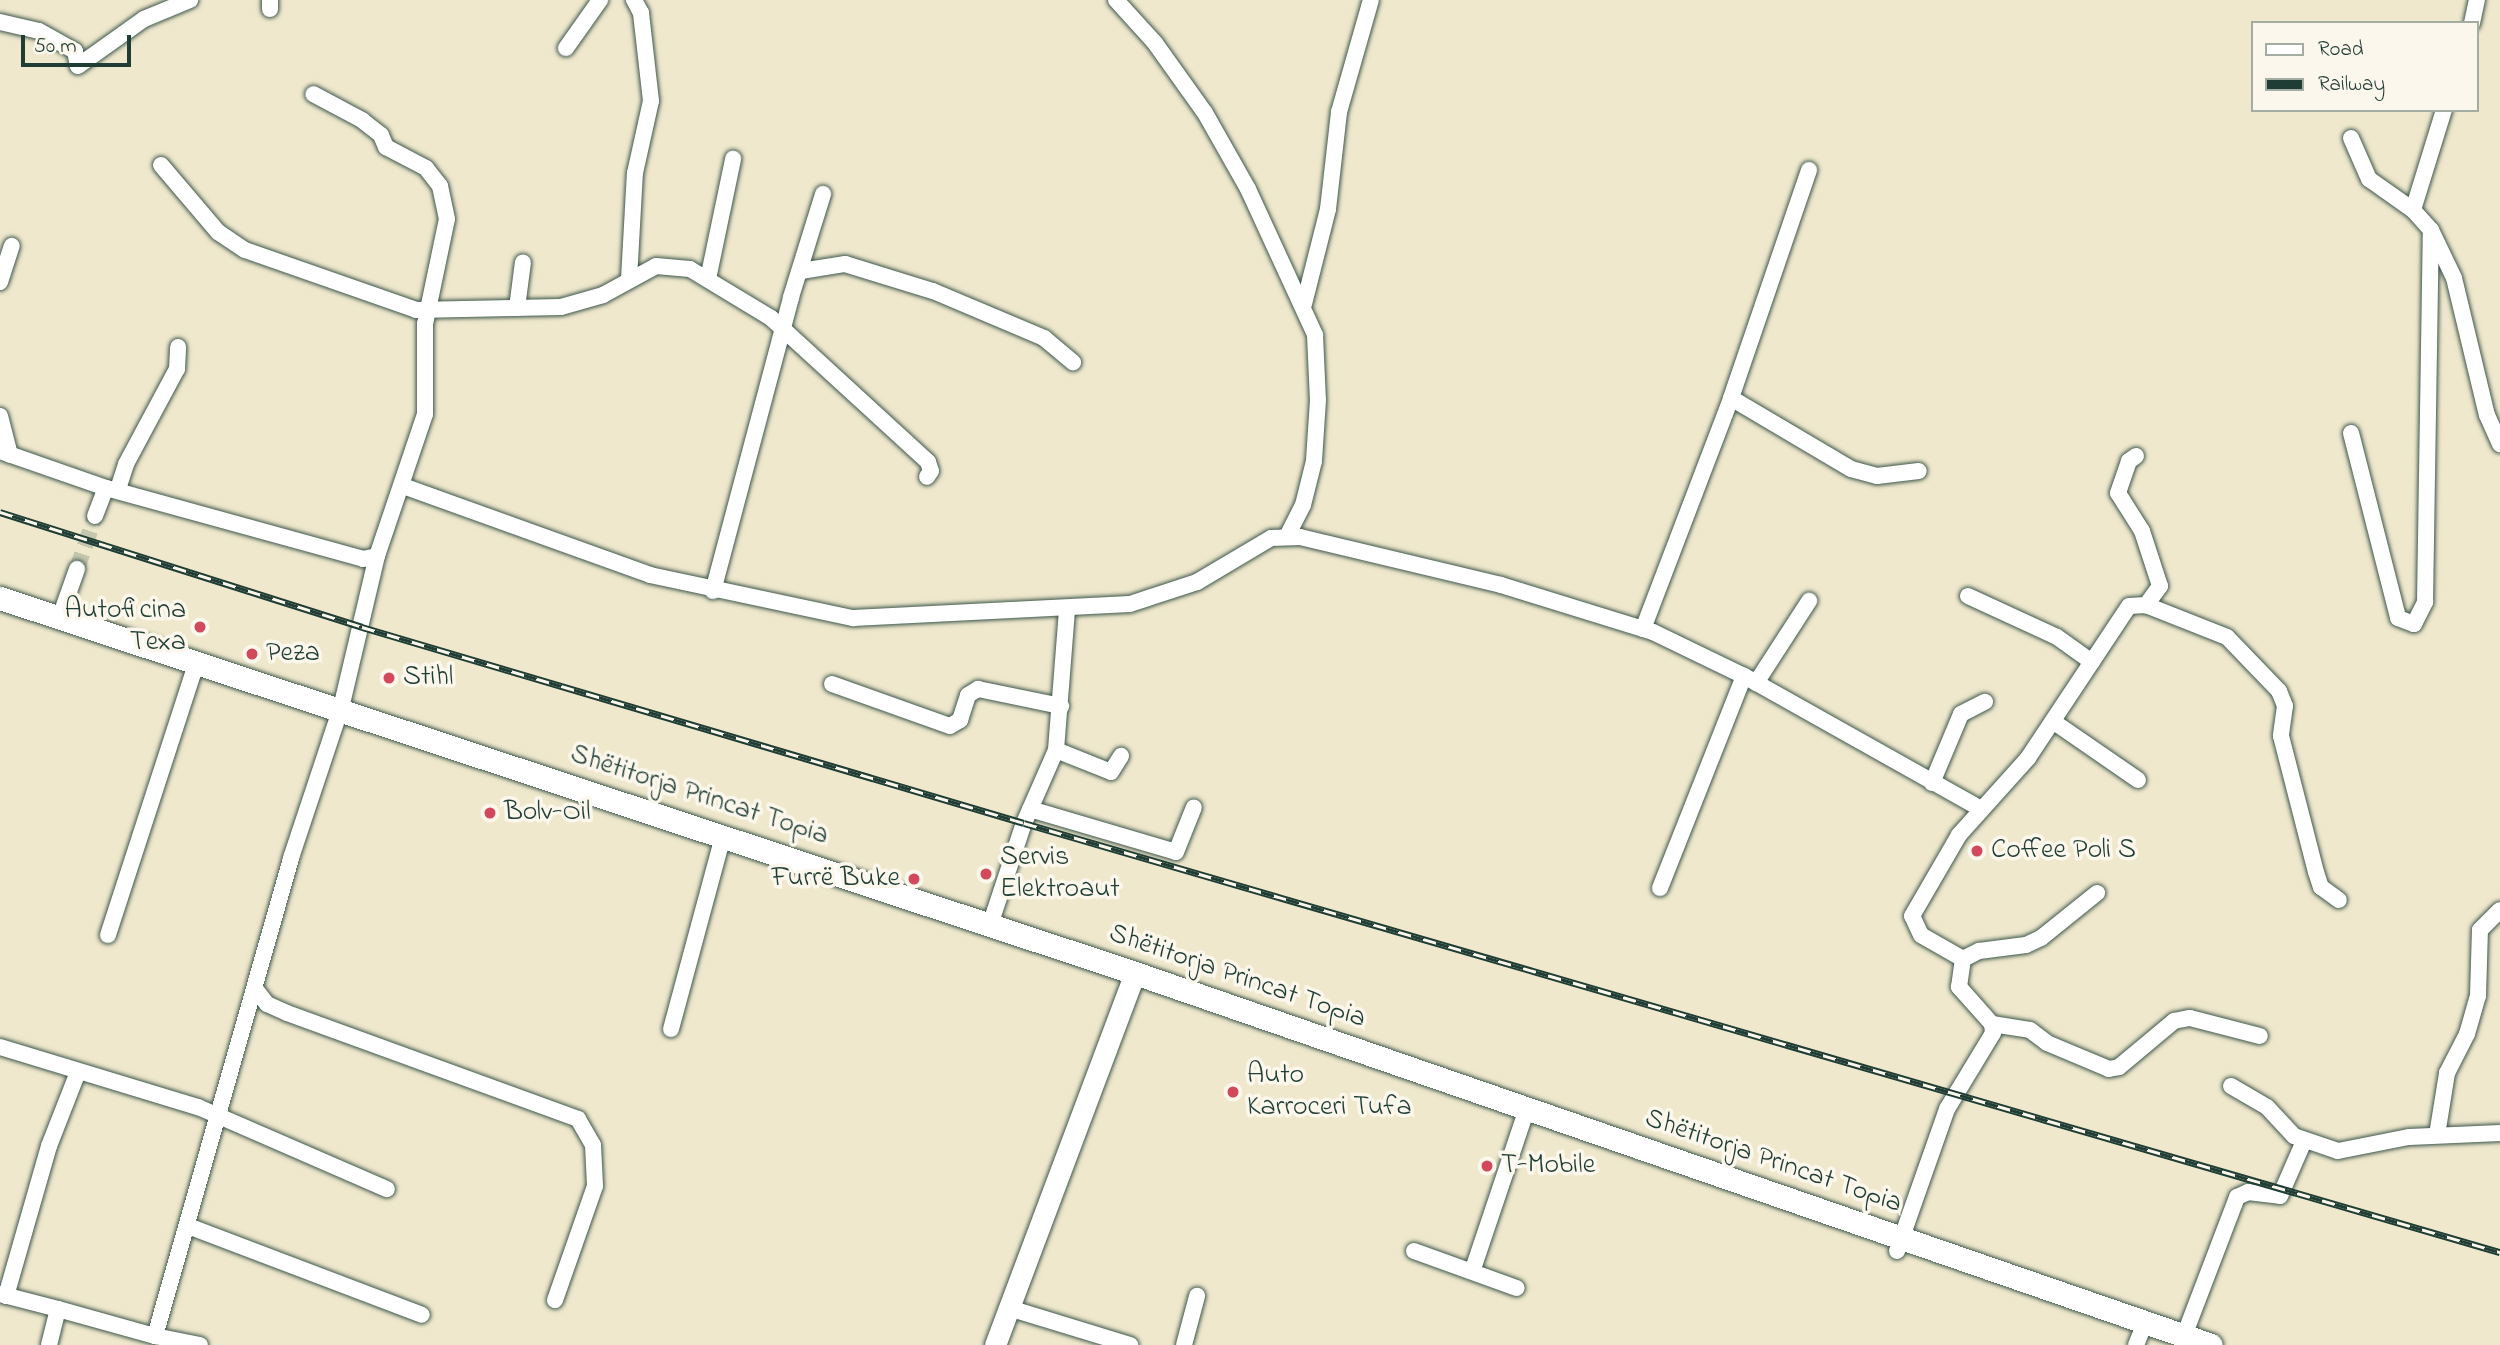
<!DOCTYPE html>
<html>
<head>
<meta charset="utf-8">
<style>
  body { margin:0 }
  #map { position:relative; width:2500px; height:1345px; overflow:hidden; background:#efe8cd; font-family:"Indie Flower",sans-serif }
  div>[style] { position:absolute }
  .minor-tunnel>* { height:16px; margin-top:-8px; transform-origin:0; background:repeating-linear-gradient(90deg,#c5c6ae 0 16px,transparent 0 24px) }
  .roads { filter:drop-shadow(0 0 2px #3e574b) drop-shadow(0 0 2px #3e574b) }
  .minor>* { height:16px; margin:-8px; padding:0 8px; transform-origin:8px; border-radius:8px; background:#fff }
  .tertiary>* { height:21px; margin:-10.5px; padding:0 10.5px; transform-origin:10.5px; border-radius:10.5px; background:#fff }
  .secondary>* { height:23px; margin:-11.5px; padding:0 11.5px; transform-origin:11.5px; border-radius:11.5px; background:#fff }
  .rail>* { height:7px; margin-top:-3.5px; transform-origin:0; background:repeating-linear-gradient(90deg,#fbf7ec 0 13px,#1f3d34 0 26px); box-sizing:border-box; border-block:2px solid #1f3d34 }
  .dots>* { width:19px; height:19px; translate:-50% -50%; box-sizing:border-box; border:4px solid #fbf7ec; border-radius:50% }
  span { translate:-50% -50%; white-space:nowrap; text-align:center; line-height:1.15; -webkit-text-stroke:7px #fbf7ec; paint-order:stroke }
  .poi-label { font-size:28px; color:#1f3d34 }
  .right { translate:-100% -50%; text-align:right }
  .left { translate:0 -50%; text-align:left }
  .street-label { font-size:28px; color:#1f3d34 }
  .legend { position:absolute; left:2251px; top:21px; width:228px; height:91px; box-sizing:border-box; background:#fbf7ec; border:2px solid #a3ada2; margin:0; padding:9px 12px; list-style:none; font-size:21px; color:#1f3d34 }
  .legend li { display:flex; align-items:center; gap:14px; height:35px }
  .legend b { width:35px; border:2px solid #a3ada2 }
  .scale { position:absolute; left:21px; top:35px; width:110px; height:32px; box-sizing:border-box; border:4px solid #1f3d34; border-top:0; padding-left:9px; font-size:21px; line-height:24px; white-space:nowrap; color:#1f3d34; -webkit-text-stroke:5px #fbf7ec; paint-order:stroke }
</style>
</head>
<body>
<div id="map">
  <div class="minor-tunnel">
    <i style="left:77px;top:569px;width:56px;rotate:-71.2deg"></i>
  </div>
  <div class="roads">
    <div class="minor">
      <i style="left:1116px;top:0;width:58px;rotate:47.8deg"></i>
      <i style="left:1155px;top:43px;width:86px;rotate:54.5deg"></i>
      <i style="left:1205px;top:113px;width:87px;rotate:60.5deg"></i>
      <i style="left:1248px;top:189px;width:161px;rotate:65.3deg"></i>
      <i style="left:1315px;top:335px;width:65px;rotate:87.4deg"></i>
      <i style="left:1318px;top:400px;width:61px;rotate:93.8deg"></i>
      <i style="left:1314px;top:461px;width:45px;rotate:104deg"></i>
      <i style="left:1303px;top:505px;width:35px;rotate:117deg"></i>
      <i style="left:270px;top:9px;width:9px;rotate:-90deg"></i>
      <i style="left:0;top:22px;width:40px;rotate:13deg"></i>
      <i style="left:39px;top:31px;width:41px;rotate:29.1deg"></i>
      <i style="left:75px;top:51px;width:15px;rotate:79deg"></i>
      <i style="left:78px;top:66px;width:81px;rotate:-35.5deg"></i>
      <i style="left:144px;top:19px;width:50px;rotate:-22.4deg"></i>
      <i style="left:2472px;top:23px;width:24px;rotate:-78deg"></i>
      <i style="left:566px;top:48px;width:59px;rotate:-54.7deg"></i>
      <i style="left:2351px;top:138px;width:45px;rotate:66.3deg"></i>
      <i style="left:2369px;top:179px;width:54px;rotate:35.2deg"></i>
      <i style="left:2413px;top:210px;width:27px;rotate:48deg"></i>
      <i style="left:2431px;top:230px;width:53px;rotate:64.4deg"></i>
      <i style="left:2454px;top:278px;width:141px;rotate:76.5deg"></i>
      <i style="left:2487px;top:415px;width:32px;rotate:66deg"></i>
      <i style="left:161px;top:165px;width:88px;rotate:49.6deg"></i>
      <i style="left:218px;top:232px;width:32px;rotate:34deg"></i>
      <i style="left:245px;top:250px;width:181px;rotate:19.3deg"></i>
      <i style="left:416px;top:310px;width:145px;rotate:-1.2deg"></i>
      <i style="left:561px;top:307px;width:44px;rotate:-15.9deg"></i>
      <i style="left:603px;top:295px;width:60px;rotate:-28.7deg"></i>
      <i style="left:656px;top:266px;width:34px;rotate:5deg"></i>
      <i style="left:690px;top:269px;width:95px;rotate:31.2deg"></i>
      <i style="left:771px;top:318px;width:213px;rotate:42.5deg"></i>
      <i style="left:928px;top:462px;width:9px;rotate:72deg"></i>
      <i style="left:931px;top:471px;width:7px;rotate:124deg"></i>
      <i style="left:2413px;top:210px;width:105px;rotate:-72.8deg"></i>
      <i style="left:801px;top:271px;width:45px;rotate:-9deg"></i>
      <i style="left:845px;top:264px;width:92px;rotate:17.1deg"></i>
      <i style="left:933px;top:291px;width:121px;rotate:22.9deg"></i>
      <i style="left:1044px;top:338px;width:38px;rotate:40deg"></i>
      <i style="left:629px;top:279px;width:106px;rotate:-86.8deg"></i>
      <i style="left:635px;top:173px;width:74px;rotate:-77.5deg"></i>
      <i style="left:651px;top:101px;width:89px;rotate:-96.5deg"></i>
      <i style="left:641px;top:13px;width:15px;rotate:-118deg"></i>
      <i style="left:708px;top:279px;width:123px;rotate:-78.2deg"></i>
      <i style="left:0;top:282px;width:38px;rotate:-72deg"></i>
      <i style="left:1304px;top:304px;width:98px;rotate:-75.8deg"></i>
      <i style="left:1328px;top:209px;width:98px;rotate:-83.5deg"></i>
      <i style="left:1339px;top:112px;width:116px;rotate:-74.1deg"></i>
      <i style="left:517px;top:308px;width:46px;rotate:-82.6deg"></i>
      <i style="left:1731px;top:398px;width:139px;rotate:30.6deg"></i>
      <i style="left:1851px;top:469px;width:27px;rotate:15deg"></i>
      <i style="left:1877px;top:476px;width:42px;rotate:-6.8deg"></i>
      <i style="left:0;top:416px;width:40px;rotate:75.6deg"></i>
      <i style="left:2351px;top:433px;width:191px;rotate:75.7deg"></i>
      <i style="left:2398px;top:618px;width:17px;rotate:21deg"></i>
      <i style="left:2414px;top:624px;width:25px;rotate:-63deg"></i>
      <i style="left:2425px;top:602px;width:372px;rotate:-89.1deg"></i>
      <i style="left:0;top:451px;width:112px;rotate:19.2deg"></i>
      <i style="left:106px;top:488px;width:267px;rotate:15.4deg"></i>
      <i style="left:363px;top:559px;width:14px;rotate:-12deg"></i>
      <i style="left:2136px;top:456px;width:9px;rotate:144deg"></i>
      <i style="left:2129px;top:461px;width:34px;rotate:109deg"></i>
      <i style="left:2118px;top:493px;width:45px;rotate:57.7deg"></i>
      <i style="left:2142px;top:531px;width:58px;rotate:71.9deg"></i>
      <i style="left:2160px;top:586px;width:24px;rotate:126deg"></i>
      <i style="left:403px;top:486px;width:263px;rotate:19.8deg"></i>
      <i style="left:650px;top:575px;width:208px;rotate:12deg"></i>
      <i style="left:853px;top:618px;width:277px;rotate:-2.9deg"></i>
      <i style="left:1130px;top:604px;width:71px;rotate:-18.2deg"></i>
      <i style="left:1197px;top:582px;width:86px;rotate:-30.7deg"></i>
      <i style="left:1271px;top:538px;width:29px;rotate:-2deg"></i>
      <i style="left:1300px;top:537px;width:207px;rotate:13.4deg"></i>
      <i style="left:1501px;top:585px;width:159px;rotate:17.2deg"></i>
      <i style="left:1653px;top:632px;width:101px;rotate:25.8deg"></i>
      <i style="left:1744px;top:676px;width:270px;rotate:29.3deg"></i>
      <i style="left:118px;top:489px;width:26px;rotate:-72deg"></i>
      <i style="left:126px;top:464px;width:108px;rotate:-61.8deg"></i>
      <i style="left:177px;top:369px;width:22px;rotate:-87deg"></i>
      <i style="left:95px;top:516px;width:30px;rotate:-69deg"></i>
      <i style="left:713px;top:591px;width:304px;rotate:-75.1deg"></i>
      <i style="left:791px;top:297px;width:108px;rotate:-72.7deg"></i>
      <i style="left:1968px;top:596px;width:98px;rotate:24.7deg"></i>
      <i style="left:2057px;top:637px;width:43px;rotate:35.5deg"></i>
      <i style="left:60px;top:617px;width:51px;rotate:-70.5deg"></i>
      <i style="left:1643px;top:629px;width:247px;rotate:-69.1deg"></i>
      <i style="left:1731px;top:398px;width:241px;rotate:-71.1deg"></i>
      <i style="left:1756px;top:683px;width:98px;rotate:-57.1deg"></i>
      <i style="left:832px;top:684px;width:125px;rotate:19.6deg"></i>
      <i style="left:950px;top:726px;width:12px;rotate:-31deg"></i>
      <i style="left:960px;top:720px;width:26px;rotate:-72deg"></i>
      <i style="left:968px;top:695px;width:12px;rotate:-31deg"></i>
      <i style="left:978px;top:689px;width:85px;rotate:11.6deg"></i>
      <i style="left:2054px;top:722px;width:102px;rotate:34.6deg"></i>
      <i style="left:1056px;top:750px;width:59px;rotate:21.8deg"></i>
      <i style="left:1111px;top:772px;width:19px;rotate:-58deg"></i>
      <i style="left:1932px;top:783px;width:75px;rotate:-67.2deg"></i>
      <i style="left:1961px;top:714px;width:27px;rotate:-27deg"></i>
      <i style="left:1030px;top:809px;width:152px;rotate:16.4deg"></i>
      <i style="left:1176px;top:852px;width:48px;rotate:-68.2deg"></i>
      <i style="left:1660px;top:888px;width:228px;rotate:-68.4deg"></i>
      <i style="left:990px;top:925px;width:108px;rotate:-71.6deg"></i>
      <i style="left:1024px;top:823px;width:80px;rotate:-66.3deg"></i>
      <i style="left:1056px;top:750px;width:141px;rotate:-85.5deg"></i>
      <i style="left:108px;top:935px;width:288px;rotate:-72deg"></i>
      <i style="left:1963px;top:959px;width:18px;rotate:-27deg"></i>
      <i style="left:1979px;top:951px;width:47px;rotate:-7.3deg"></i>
      <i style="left:2026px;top:945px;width:17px;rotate:-25deg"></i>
      <i style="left:2041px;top:938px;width:72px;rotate:-38.8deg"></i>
      <i style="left:256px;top:990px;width:18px;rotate:52deg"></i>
      <i style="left:267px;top:1004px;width:22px;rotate:24deg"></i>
      <i style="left:287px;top:1013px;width:310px;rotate:20deg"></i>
      <i style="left:578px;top:1119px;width:30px;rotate:60deg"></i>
      <i style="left:593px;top:1145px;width:41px;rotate:87.2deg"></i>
      <i style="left:595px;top:1186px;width:121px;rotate:109.3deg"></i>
      <i style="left:1992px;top:1024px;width:38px;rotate:9deg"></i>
      <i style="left:2030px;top:1030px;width:21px;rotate:37deg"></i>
      <i style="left:2047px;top:1043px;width:67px;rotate:22.8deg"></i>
      <i style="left:2109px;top:1069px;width:10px;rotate:-11deg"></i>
      <i style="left:2119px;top:1067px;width:72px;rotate:-39.9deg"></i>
      <i style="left:2174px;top:1021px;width:16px;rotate:-11deg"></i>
      <i style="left:2190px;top:1018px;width:72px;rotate:14.4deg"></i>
      <i style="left:671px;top:1029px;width:188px;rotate:-74.9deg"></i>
      <i style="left:0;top:1047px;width:207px;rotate:16.9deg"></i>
      <i style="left:198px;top:1107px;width:206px;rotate:23.5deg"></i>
      <i style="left:2231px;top:1086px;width:42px;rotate:30.3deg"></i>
      <i style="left:2267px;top:1107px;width:40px;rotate:47deg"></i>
      <i style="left:2294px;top:1136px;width:46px;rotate:18.8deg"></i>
      <i style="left:2338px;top:1151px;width:72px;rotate:-11.2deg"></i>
      <i style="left:2409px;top:1137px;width:91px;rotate:-2.5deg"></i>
      <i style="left:2437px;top:1135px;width:63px;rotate:-80.8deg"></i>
      <i style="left:2447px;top:1073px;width:44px;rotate:-62.9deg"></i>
      <i style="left:2467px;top:1034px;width:40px;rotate:-74deg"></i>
      <i style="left:2478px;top:996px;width:66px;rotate:-88.3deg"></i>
      <i style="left:2480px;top:930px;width:28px;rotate:-45deg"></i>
      <i style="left:188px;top:1226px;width:250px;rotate:20.8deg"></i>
      <i style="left:1414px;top:1251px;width:109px;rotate:19.8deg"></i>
      <i style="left:1897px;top:1251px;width:151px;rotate:-70.6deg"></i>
      <i style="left:1947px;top:1109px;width:89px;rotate:-58.8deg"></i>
      <i style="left:1993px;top:1033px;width:9px;rotate:-96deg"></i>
      <i style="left:1992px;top:1024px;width:50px;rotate:-131.7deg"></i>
      <i style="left:1959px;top:987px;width:28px;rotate:-82deg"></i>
      <i style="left:1963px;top:959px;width:48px;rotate:-150.3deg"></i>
      <i style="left:1921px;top:935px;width:21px;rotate:-115deg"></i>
      <i style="left:1912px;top:916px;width:94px;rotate:-59.9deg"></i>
      <i style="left:1959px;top:835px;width:103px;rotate:-48.1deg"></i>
      <i style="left:2028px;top:758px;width:182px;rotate:-56.4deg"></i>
      <i style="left:2129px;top:606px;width:17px;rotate:-3deg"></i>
      <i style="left:2146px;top:605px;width:87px;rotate:21.6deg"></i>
      <i style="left:2227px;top:637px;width:75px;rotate:46.1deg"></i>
      <i style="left:2279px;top:691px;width:16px;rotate:68deg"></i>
      <i style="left:2285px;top:706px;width:30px;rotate:98deg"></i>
      <i style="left:2281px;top:736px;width:140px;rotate:75.6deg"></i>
      <i style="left:2316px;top:872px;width:16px;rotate:72deg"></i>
      <i style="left:2321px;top:887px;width:22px;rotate:36deg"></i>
      <i style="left:1473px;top:1269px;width:169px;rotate:-71.4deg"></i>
      <i style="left:0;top:1294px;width:60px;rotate:14.5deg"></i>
      <i style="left:6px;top:1296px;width:156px;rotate:-74deg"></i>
      <i style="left:49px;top:1146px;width:79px;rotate:-68.6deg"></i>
      <i style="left:1009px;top:1308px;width:127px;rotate:17deg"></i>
      <i style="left:2184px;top:1336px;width:149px;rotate:-69.1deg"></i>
      <i style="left:2237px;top:1197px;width:12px;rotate:-24deg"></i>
      <i style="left:2248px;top:1192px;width:32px;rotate:7deg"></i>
      <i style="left:2280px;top:1196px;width:60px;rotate:-66.4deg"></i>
      <i style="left:49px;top:1345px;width:37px;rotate:-76deg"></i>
      <i style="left:58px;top:1309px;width:101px;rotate:15.6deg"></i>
      <i style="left:200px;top:1345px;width:46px;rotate:-168.7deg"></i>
      <i style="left:155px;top:1336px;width:497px;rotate:-74.1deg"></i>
      <i style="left:291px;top:858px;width:158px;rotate:-71.6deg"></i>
      <i style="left:341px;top:708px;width:156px;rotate:-76.7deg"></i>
      <i style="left:377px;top:556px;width:150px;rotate:-71.3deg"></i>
      <i style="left:425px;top:414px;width:90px;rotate:-90deg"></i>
      <i style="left:425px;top:324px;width:107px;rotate:-78.2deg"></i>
      <i style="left:447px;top:219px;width:34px;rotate:-102deg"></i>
      <i style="left:440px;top:186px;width:23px;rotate:-128deg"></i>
      <i style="left:426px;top:168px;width:45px;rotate:-152.3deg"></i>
      <i style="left:386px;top:147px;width:13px;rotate:-113deg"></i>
      <i style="left:381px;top:135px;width:24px;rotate:-142deg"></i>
      <i style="left:362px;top:120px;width:55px;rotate:-152deg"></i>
      <i style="left:1184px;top:1345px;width:51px;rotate:-75.1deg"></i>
      <i style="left:2136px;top:1345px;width:24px;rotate:-68deg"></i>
    </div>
    <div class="tertiary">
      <i style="left:995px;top:1345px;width:397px;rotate:-69.4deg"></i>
    </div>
    <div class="secondary">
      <i style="left:0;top:598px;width:1195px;rotate:18.28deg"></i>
      <i style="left:1135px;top:973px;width:1138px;rotate:19.07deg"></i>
    </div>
  </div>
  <div class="rail">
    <i style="left:0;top:512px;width:380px;rotate:17.6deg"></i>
    <i style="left:362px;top:627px;width:690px;rotate:16.49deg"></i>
    <i style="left:1024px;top:823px;width:1537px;rotate:16.21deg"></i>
  </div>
  <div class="dots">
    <i style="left:200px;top:627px;background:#d1495b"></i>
    <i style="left:252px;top:654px;background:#d1495b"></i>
    <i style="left:389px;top:678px;background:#d1495b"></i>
    <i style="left:490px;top:813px;background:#d1495b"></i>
    <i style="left:1977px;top:851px;background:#d1495b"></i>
    <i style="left:986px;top:874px;background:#d1495b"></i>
    <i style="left:914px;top:879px;background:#d1495b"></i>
    <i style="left:1233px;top:1092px;background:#d1495b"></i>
    <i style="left:1487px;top:1166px;background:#d1495b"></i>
  </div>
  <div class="poi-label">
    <span class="right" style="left:186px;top:627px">Autoficina<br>Texa</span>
    <span class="left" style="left:266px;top:654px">Peza</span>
    <span class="left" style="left:403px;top:678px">Stihl</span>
    <span class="left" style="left:504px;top:813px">Bolv-Oil</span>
    <span class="left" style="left:1991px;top:851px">Coffee Poli S</span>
    <span class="left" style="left:1000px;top:874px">Servis<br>Elektroaut</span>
    <span class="right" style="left:900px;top:879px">Furrë Buke</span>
    <span class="left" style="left:1247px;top:1092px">Auto<br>Karroceri Tufa</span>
    <span class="left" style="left:1501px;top:1166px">T-Mobile</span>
  </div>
  <div class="street-label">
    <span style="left:699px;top:796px;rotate:18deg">Shëtitorja Princat Topia</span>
    <span style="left:1237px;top:977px;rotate:19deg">Shëtitorja Princat Topia</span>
    <span style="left:1773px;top:1162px;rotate:19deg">Shëtitorja Princat Topia</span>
  </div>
  <ul class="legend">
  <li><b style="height:9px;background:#fff"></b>Road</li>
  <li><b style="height:9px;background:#1f3d34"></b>Railway</li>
  </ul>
  <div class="scale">50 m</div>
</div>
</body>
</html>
